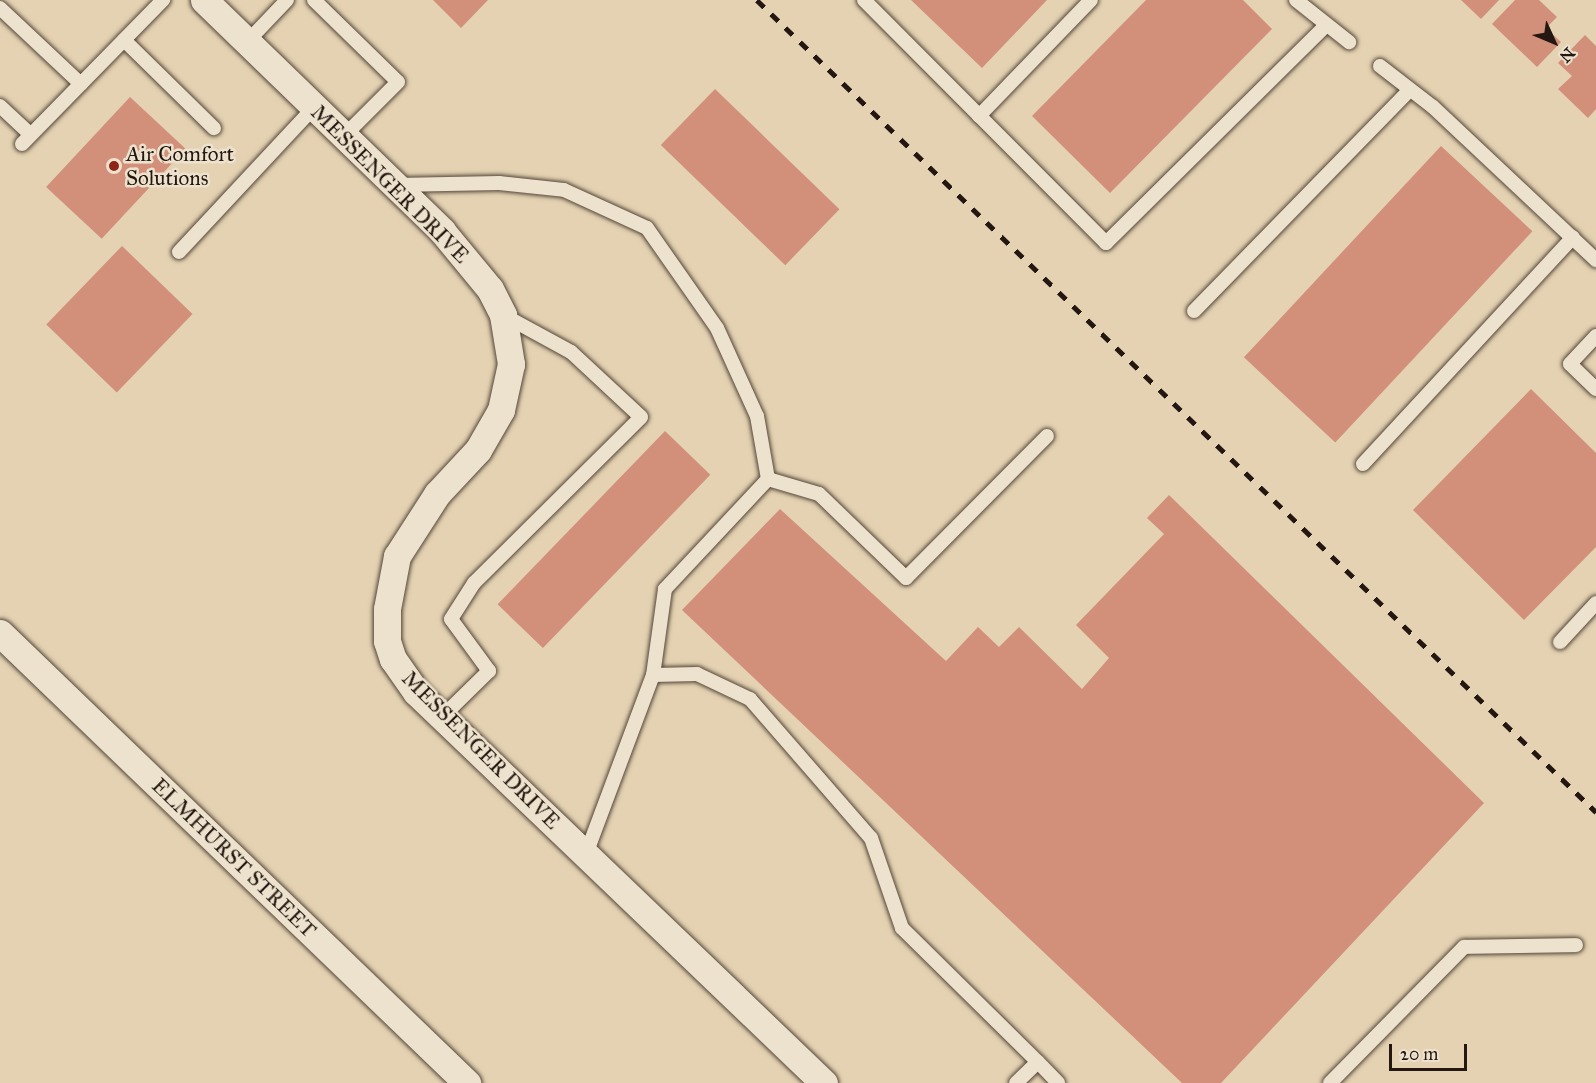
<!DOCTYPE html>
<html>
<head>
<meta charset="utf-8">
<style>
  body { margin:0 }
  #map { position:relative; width:1596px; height:1083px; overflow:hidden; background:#e4d2b2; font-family:"IM FELL Great Primer",serif }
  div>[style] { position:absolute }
  .building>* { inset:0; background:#d2907b; transform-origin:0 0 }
  .roads { filter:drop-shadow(0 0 2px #544639) drop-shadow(0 0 2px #544639) }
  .lane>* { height:14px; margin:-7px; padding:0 7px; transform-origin:7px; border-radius:7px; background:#ede2cd }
  .street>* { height:27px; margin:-13.5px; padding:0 13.5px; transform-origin:13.5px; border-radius:13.5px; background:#ede2cd }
  .rail>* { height:4.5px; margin-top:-2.25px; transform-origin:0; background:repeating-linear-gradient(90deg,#241711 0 10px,transparent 0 20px) }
  .dots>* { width:16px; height:16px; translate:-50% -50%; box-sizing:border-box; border:3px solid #ede2cd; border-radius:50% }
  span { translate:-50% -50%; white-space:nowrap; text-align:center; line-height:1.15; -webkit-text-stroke:5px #ede2cd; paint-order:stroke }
  .poi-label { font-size:21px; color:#241711 }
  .left { translate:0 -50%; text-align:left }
  .street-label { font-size:21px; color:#241711 }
  .north { position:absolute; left:1524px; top:12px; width:60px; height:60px; -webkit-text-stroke:4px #ede2cd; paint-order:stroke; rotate:134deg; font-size:16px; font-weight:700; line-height:24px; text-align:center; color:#241711 }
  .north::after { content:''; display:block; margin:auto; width:21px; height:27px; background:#241711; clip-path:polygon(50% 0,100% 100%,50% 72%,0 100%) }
  .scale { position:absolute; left:1389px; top:1044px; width:78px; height:27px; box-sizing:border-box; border:3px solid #241711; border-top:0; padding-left:8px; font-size:18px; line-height:21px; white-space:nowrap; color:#241711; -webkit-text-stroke:4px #ede2cd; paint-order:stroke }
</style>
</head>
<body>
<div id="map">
  <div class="building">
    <i style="clip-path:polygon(433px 0,488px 0,461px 28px)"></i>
    <i style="clip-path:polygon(911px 0,1047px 0,982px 68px)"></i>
    <i style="clip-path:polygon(1146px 0,1243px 0,1272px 29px,1110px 193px,1032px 116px)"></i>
    <i style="clip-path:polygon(1461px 0,1499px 0,1481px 19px)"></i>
    <i style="clip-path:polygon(1515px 0,1539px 0,1557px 17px,1546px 28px,1561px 42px,1537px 67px,1492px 24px)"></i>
    <i style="clip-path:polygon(1585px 35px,1596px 46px,1596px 109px,1588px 118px,1558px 89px,1572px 76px,1558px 63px)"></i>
    <i style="left:715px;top:89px;width:173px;height:78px;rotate:44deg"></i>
    <i style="left:130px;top:97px;width:76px;height:123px;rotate:43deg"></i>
    <i style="left:1441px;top:146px;width:125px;height:289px;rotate:43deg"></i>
    <i style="left:122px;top:246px;width:98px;height:109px;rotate:44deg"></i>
    <i style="clip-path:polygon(1531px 389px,1596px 453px,1596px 547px,1524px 620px,1413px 510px)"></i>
    <i style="left:665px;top:431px;width:63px;height:241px;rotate:44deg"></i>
    <i style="clip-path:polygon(1169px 495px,1484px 803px,1221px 1083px,1182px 1083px,682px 610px,780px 509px,946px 661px,978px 627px,999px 647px,1019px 627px,1082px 689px,1109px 658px,1076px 625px,1164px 534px,1147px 518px)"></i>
  </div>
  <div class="roads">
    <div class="lane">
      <i style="left:314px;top:0;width:117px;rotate:44.3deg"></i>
      <i style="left:398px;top:82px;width:76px;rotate:135deg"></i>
      <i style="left:864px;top:0;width:343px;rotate:45.1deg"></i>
      <i style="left:1106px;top:243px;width:310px;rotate:-44.7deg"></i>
      <i style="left:1296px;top:0;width:68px;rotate:38.4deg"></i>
      <i style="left:0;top:8px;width:111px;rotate:43.2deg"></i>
      <i style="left:124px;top:40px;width:126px;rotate:44.4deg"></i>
      <i style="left:247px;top:42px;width:58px;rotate:-46.4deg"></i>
      <i style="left:1380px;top:66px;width:67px;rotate:37.7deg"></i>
      <i style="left:1433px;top:107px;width:224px;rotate:43.2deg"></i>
      <i style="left:0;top:106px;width:42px;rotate:43.1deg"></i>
      <i style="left:979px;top:116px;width:161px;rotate:-46deg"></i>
      <i style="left:22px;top:144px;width:202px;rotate:-45.6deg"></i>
      <i style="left:396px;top:185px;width:103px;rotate:-1.1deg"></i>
      <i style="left:499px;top:183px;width:65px;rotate:6.1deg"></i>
      <i style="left:564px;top:190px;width:91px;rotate:24.6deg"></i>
      <i style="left:647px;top:228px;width:122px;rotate:55deg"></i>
      <i style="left:717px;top:328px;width:97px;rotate:65.6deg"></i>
      <i style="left:757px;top:416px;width:64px;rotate:80.1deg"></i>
      <i style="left:768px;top:479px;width:151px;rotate:133.1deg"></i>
      <i style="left:665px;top:589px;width:87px;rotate:97.9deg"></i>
      <i style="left:653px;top:675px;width:191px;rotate:110.5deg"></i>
      <i style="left:179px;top:252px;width:198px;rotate:-47deg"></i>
      <i style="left:1194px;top:311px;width:309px;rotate:-45.7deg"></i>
      <i style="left:1596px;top:336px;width:38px;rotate:133deg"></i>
      <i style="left:1570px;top:364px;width:36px;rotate:44deg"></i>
      <i style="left:1363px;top:464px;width:309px;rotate:-47.2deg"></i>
      <i style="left:768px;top:479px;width:53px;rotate:16.4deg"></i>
      <i style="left:819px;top:494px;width:121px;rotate:44deg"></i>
      <i style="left:906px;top:578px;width:200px;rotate:-45.2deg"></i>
      <i style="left:1560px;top:642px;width:53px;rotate:-47.3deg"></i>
      <i style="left:653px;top:675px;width:44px;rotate:-1.3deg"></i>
      <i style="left:697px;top:674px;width:59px;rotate:25.3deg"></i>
      <i style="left:750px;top:699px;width:184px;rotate:49deg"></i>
      <i style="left:871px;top:838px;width:95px;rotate:71deg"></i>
      <i style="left:902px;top:928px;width:191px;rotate:44.6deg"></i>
      <i style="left:442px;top:717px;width:66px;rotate:-44.4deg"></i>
      <i style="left:489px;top:671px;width:64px;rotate:-126.2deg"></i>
      <i style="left:451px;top:619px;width:43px;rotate:-57.4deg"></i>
      <i style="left:474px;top:583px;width:235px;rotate:-44.8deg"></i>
      <i style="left:641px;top:417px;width:96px;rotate:-137.1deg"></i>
      <i style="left:571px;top:352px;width:77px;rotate:-151.4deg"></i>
      <i style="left:1016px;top:1083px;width:30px;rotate:-44deg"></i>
      <i style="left:1038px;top:1062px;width:29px;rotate:46deg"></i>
      <i style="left:1330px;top:1083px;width:191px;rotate:-45.4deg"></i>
      <i style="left:1464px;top:947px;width:112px;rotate:-1deg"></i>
    </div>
    <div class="street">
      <i style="left:204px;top:0;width:332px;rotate:44.1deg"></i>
      <i style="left:442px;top:231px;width:75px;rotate:50.4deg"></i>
      <i style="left:490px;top:289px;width:29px;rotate:63deg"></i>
      <i style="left:503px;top:315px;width:50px;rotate:80.7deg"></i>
      <i style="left:511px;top:364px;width:47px;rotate:102.3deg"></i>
      <i style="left:501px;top:410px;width:46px;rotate:119.9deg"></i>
      <i style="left:478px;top:450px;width:60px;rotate:133deg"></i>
      <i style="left:437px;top:494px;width:74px;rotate:122.8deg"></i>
      <i style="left:397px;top:556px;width:54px;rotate:100.7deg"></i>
      <i style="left:387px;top:609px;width:32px;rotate:90deg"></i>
      <i style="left:387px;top:641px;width:19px;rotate:72deg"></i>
      <i style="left:393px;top:659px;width:40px;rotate:55.1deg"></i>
      <i style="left:416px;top:692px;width:565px;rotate:43.78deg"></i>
      <i style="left:0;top:633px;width:649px;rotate:43.94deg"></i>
    </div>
  </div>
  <div class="rail">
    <i style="left:757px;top:0;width:1168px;rotate:44.06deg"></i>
  </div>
  <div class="dots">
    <i style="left:114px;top:166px;background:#8f2418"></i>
  </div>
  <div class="poi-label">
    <span class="left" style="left:126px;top:166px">Air Comfort<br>Solutions</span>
  </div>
  <div class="street-label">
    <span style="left:390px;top:184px;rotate:45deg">MESSENGER DRIVE</span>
    <span style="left:481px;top:750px;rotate:45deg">MESSENGER DRIVE</span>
    <span style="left:234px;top:858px;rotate:44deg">ELMHURST STREET</span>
  </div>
  <div class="north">N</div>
  <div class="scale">20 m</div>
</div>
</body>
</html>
